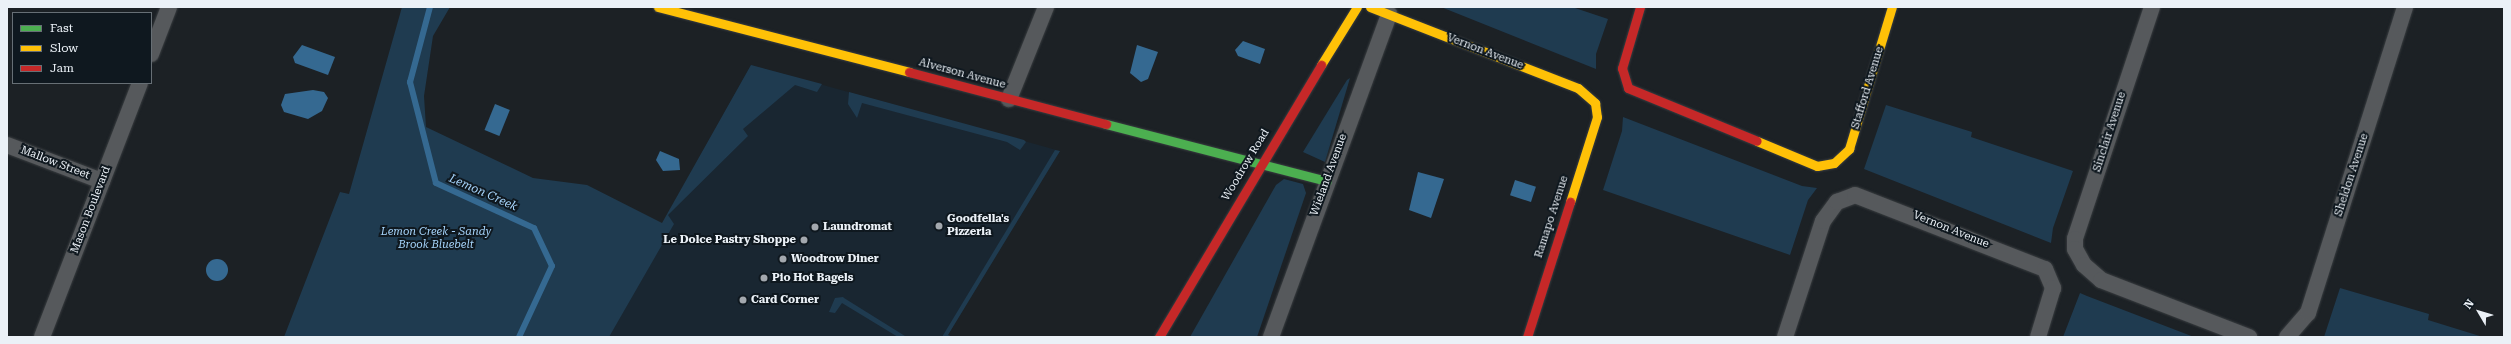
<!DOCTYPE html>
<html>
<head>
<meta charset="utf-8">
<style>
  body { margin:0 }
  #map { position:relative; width:2511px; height:344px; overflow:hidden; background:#1c2125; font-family:"Roboto Serif",serif }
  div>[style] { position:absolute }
  .built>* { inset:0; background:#192631 }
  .green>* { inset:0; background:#1f3b50 }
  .water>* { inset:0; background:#356991; transform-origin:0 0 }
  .round { border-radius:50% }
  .stream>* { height:6px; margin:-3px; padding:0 3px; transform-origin:3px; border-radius:3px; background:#356991 }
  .roads { filter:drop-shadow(0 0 1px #393d40) drop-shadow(0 0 1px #393d40) }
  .street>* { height:16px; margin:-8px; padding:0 8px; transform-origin:8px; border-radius:8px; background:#56595c }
  .fast>* { height:9px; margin:-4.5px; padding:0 4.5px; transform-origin:4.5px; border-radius:4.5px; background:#4caf50 }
  .slow>* { height:9px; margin:-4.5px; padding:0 4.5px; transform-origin:4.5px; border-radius:4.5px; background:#ffc107 }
  .jam>* { height:9px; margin:-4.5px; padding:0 4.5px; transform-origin:4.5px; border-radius:4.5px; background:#c62828 }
  .dots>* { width:11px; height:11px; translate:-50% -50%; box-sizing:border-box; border:2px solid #0f181f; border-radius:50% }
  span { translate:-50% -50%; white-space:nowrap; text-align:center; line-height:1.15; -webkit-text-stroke:4px #0f181f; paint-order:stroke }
  .street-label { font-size:11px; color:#ebf1f7 }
  .poi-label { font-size:11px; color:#ebf1f7; font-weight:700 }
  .left { translate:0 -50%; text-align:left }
  .right { translate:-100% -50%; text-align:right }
  .park-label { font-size:11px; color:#a6d4fb; font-style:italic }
  .water-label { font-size:12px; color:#a6d4fb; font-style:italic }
  .frame { position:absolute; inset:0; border:8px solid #ebf1f7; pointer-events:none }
  .legend { position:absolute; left:12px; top:12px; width:140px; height:72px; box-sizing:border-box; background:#0f181f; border:1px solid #676f75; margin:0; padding:5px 7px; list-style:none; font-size:12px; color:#ebf1f7 }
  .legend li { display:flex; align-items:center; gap:8px; height:20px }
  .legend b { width:20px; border:1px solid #676f75 }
  .north { position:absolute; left:2459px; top:292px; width:40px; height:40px; -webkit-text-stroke:3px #0f181f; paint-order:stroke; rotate:308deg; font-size:11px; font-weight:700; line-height:16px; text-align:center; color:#ebf1f7 }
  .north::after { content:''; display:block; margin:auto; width:14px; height:18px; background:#ebf1f7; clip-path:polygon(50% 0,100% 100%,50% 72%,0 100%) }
</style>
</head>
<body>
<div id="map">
  <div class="built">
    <i style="clip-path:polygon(751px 65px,1060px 151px,948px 335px,953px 337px,599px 337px)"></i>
  </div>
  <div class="green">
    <i style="clip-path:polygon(402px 7px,450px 7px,433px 36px,424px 96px,426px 127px,533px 178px,587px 185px,662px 223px,751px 65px,822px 84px,817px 92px,795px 85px,743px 129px,748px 136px,668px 215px,674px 224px,609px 337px,284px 337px,340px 192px,349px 194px)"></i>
    <i style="clip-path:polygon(1441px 7px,1572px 7px,1608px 19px,1596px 54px,1596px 69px)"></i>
    <i style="clip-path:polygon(1350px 78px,1325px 162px,1303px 152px,1347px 80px)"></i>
    <i style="clip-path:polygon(849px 92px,1024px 140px,1026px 142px,1020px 150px,1007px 142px,862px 103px,857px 118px,848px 104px)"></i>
    <i style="clip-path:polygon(1886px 105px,1972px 132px,1971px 137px,2073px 171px,2053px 228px,2051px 243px,1864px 169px)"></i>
    <i style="clip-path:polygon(1623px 117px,1802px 186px,1817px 188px,1808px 200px,1790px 255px,1603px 190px,1622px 131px)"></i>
    <i style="clip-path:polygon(1055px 150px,1060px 151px,948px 335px,953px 337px,942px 337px)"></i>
    <i style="clip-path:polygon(1284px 179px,1303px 184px,1306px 193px,1257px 337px,1190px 337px,1276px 185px)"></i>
    <i style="clip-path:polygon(2340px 288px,2429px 314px,2428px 320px,2483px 337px,2324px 337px)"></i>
    <i style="clip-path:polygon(2080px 293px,2087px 296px,2194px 337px,2063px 337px)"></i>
    <i style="clip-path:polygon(843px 297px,844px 298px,905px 336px,898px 337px,842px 303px,835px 313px,829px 312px,835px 298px)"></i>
  </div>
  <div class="water">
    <i style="clip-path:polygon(1243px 41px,1265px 49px,1260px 64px,1238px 56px,1235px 50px)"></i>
    <i style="clip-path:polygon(302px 45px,335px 57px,328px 75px,295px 63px,293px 57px)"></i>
    <i style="clip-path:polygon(1137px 45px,1158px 52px,1148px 79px,1141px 82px,1130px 73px)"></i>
    <i style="clip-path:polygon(313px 90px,324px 92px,328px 98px,322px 111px,308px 119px,284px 112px,281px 105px,285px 94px)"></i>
    <i style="left:495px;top:104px;width:16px;height:28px;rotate:22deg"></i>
    <i style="clip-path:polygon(660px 151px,679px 159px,680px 170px,663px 171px,656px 160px)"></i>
    <i style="clip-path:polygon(1418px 172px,1444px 179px,1431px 218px,1409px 210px)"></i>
    <i style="left:1515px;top:180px;width:22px;height:16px;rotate:18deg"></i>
    <i class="round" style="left:206px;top:259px;width:22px;height:22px"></i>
  </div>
  <div class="stream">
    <i style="left:430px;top:7px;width:78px;rotate:104.9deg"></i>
    <i style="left:410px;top:82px;width:104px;rotate:75.6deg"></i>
    <i style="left:436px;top:183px;width:108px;rotate:24.7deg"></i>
    <i style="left:534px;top:228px;width:42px;rotate:64.7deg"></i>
    <i style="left:552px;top:266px;width:78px;rotate:114.9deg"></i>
  </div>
  <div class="roads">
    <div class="street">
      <i style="left:2152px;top:7px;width:244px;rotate:108.4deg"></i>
      <i style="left:2075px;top:239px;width:10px;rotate:90deg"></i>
      <i style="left:2075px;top:249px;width:18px;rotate:61deg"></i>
      <i style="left:2084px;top:265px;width:23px;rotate:41deg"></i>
      <i style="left:2101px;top:280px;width:159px;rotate:21.1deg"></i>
      <i style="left:151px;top:54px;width:50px;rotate:-69deg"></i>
      <i style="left:1009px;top:99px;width:99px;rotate:-68.1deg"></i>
      <i style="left:7px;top:145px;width:102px;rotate:20.8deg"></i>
      <i style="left:42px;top:337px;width:272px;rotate:-68.9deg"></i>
      <i style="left:1271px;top:337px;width:344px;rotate:-69.9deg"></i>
      <i style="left:1785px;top:337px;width:122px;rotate:-71.9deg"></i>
      <i style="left:1823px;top:221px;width:24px;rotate:-54deg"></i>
      <i style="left:1837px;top:202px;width:19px;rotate:-21deg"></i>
      <i style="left:1855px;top:195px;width:204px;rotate:21.3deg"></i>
      <i style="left:2045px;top:269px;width:21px;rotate:67deg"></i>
      <i style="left:2053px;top:288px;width:51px;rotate:107deg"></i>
      <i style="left:2287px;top:337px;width:32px;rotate:-49deg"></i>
      <i style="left:2308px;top:313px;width:321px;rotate:-72.4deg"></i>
    </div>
    <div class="fast">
      <i style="left:1106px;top:124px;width:228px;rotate:14.5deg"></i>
    </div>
    <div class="slow">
      <i style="left:658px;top:7px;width:259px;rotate:14.5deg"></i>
      <i style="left:1370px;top:7px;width:223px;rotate:21.3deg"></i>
      <i style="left:1578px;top:88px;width:23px;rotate:41deg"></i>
      <i style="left:1595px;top:103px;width:14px;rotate:82deg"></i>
      <i style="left:1597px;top:117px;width:89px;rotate:107.6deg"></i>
      <i style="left:1321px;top:65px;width:68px;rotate:-58.2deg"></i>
      <i style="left:1757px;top:141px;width:65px;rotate:22.6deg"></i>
      <i style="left:1817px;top:166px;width:17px;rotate:-10deg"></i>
      <i style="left:1834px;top:163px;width:21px;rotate:-43deg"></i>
      <i style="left:1849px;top:149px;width:148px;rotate:-73.2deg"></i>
    </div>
    <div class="jam">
      <i style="left:1640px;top:7px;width:64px;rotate:106.4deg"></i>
      <i style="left:1622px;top:68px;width:21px;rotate:73deg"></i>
      <i style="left:1628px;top:88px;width:139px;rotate:22.3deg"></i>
      <i style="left:909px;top:72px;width:204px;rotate:14.8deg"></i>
      <i style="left:1159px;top:337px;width:317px;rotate:-59.2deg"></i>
      <i style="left:1527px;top:337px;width:142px;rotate:-72.3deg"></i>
    </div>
  </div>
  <div class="dots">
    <i style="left:939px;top:226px;background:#a3a8ae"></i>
    <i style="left:815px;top:227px;background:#a3a8ae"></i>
    <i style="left:804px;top:240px;background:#a3a8ae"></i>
    <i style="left:783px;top:259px;background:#a3a8ae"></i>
    <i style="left:764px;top:278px;background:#a3a8ae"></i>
    <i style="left:743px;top:300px;background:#a3a8ae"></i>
  </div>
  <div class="street-label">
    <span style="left:1485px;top:52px;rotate:21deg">Vernon Avenue</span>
    <span style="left:962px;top:74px;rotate:15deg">Alverson Avenue</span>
    <span style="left:1868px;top:88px;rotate:-73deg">Stafford Avenue</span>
    <span style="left:2110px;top:132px;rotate:-72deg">Sinclair Avenue</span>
    <span style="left:55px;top:163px;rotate:21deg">Mallow Street</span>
    <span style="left:1246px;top:165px;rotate:-59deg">Woodrow Road</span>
    <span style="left:1329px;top:175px;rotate:-70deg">Wieland Avenue</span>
    <span style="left:2352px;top:175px;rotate:-72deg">Sheldon Avenue</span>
    <span style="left:91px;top:210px;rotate:-69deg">Mason Boulevard</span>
    <span style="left:1552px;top:217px;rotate:-72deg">Ramapo Avenue</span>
    <span style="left:1951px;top:230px;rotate:22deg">Vernon Avenue</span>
  </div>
  <div class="poi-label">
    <span class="left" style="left:947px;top:226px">Goodfella's<br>Pizzeria</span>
    <span class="left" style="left:823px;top:227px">Laundromat</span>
    <span class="right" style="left:796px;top:240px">Le Dolce Pastry Shoppe</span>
    <span class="left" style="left:791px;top:259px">Woodrow Diner</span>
    <span class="left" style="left:772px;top:278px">Pio Hot Bagels</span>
    <span class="left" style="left:751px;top:300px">Card Corner</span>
  </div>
  <div class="park-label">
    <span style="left:436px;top:239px">Lemon Creek - Sandy<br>Brook Bluebelt</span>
  </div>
  <div class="water-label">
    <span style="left:483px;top:193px;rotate:24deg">Lemon Creek</span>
  </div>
  <div class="frame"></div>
  <ul class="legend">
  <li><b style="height:5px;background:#4caf50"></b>Fast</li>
  <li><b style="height:5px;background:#ffc107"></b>Slow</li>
  <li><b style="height:5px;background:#c62828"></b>Jam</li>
  </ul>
  <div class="north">N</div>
</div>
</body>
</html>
